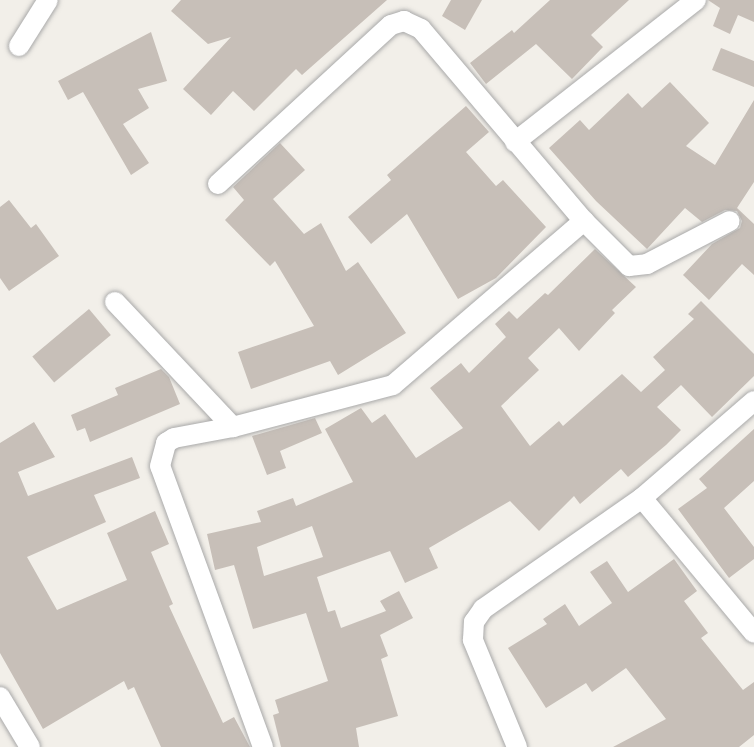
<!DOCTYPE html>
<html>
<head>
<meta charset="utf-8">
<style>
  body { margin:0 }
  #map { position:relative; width:754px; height:747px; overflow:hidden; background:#f2efe9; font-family:"Asap Condensed",sans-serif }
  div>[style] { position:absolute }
  .building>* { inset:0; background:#c7bfb8; transform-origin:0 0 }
  .roads { filter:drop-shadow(0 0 2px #a9a9a9) drop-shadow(0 0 2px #a9a9a9) }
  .minor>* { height:20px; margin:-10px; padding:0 10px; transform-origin:10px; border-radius:10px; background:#fff }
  span { translate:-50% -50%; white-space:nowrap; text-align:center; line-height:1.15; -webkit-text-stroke:6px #fff; paint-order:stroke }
</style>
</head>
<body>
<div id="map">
  <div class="building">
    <i style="clip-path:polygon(181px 0,387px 0,302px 75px,296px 69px,254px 111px,233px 91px,211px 115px,183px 89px,231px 37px,208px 44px,171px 11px)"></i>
    <i style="clip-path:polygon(451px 0,482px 0,465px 30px,442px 16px)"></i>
    <i style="clip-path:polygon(550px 0,629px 0,591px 35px,603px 47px,572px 79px,536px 44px,486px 84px,470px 63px,512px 30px,514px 33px)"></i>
    <i style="clip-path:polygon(708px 0,754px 0,754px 22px,738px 15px,730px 34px,713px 26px,720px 8px)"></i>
    <i style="clip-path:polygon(151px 32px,167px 81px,138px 89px,149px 108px,123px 124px,149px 163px,131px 175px,83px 92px,68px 100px,58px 81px)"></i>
    <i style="clip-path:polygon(721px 48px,754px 61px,754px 87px,712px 70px)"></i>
    <i style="clip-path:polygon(670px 82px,709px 123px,686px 146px,715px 165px,754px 100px,754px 182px,737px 208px,754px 224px,754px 275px,742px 264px,709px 300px,683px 275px,712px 244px,740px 228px,742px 221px,737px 211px,725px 210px,702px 222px,685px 208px,647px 249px,596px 201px,549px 148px,580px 120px,589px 130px,628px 93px,642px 108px)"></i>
    <i style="clip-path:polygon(466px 106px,489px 132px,466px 152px,496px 186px,503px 180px,546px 227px,496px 278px,458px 299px,407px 214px,371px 244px,348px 217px,391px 180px,387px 175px)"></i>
    <i style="clip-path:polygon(280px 143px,305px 170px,273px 199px,304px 234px,321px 223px,346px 271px,358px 262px,406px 333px,338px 375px,330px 361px,251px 389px,238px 352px,314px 326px,275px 261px,270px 266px,225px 220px,244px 200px,233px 187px)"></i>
    <i style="clip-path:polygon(9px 200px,31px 228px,36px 224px,59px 256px,9px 291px,0 278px,0 207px)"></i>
    <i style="clip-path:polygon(evenodd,595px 249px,636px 287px,612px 310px,615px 313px,579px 351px,559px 328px,528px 358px,539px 370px,501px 406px,530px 446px,559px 421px,563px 426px,622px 374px,641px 392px,665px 370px,653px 357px,694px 319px,688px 314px,701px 301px,754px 354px,754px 376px,712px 417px,681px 385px,657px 407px,681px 430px,666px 445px,628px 477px,621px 469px,580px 504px,574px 496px,539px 531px,510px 501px,429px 548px,438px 568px,405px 583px,390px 551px,317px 577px,328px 612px,335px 610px,341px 628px,386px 611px,380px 601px,399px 591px,413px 618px,380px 635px,388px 656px,381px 659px,398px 716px,356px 728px,359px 747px,281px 747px,273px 715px,279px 713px,275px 700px,328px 681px,306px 613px,253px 629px,234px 565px,215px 570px,207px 534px,261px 522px,257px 511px,293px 498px,296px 506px,353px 482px,325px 429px,361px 408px,372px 423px,385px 414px,416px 458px,463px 428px,430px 388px,461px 363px,469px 373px,506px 337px,495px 324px,509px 311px,517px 319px,545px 293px,548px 295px,595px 249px,312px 526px,323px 557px,264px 576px,257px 547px,312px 526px)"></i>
    <i style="left:89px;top:309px;width:34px;height:74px;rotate:50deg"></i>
    <i style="clip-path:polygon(161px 369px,169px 377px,180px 404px,90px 442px,85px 428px,77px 431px,71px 415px,118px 395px,115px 388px)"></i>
    <i style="clip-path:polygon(315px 418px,322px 433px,280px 451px,286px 468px,267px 475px,252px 436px)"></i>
    <i style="clip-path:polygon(34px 422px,55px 457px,18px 472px,28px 496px,132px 457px,140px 478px,94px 495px,106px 522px,27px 557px,57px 610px,127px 580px,107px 533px,155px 511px,169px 544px,151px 552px,173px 604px,169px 606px,223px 723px,234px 717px,250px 747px,161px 747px,134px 687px,128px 690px,124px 681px,43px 729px,0 653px,0 443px)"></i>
    <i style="clip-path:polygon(754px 429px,754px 481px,724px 508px,754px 547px,754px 559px,729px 578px,678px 509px,707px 488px,699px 479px)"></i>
    <i style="clip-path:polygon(674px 559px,697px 591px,684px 601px,708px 633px,701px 638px,743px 690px,754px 682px,754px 735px,739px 747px,613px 747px,666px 719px,626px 668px,592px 692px,586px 683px,546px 708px,508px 648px,547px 624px,543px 619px,565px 604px,579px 626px,612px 603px,590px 572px,607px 561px,628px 592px)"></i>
  </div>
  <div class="roads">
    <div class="minor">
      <i style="left:19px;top:46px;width:54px;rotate:-57.8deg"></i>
      <i style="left:515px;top:142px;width:230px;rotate:-38.1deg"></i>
      <i style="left:218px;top:184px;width:235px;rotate:-42.6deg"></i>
      <i style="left:391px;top:25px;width:14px;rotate:-17deg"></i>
      <i style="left:404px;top:21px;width:19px;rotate:25deg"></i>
      <i style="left:421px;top:29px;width:252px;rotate:49.7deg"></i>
      <i style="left:584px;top:221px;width:64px;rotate:45deg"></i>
      <i style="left:629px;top:266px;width:18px;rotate:-6deg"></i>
      <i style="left:647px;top:264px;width:93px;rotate:-27.4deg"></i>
      <i style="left:115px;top:302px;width:172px;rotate:46.7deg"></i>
      <i style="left:642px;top:498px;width:175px;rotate:50.3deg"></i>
      <i style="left:0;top:697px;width:58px;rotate:59deg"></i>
      <i style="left:263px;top:747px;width:299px;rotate:-110.1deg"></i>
      <i style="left:160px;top:466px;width:24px;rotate:-75deg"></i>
      <i style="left:166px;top:443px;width:9px;rotate:-32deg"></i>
      <i style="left:174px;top:438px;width:60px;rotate:-10.6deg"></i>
      <i style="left:233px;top:427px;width:165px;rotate:-14.7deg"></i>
      <i style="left:393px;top:385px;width:252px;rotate:-40.7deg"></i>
      <i style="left:517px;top:747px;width:116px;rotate:-112.4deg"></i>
      <i style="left:473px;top:640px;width:18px;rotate:-87deg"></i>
      <i style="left:474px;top:622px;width:16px;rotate:-55deg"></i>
      <i style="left:483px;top:609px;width:194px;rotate:-34.9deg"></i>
      <i style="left:642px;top:498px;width:148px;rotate:-40.9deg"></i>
    </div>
  </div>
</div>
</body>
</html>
